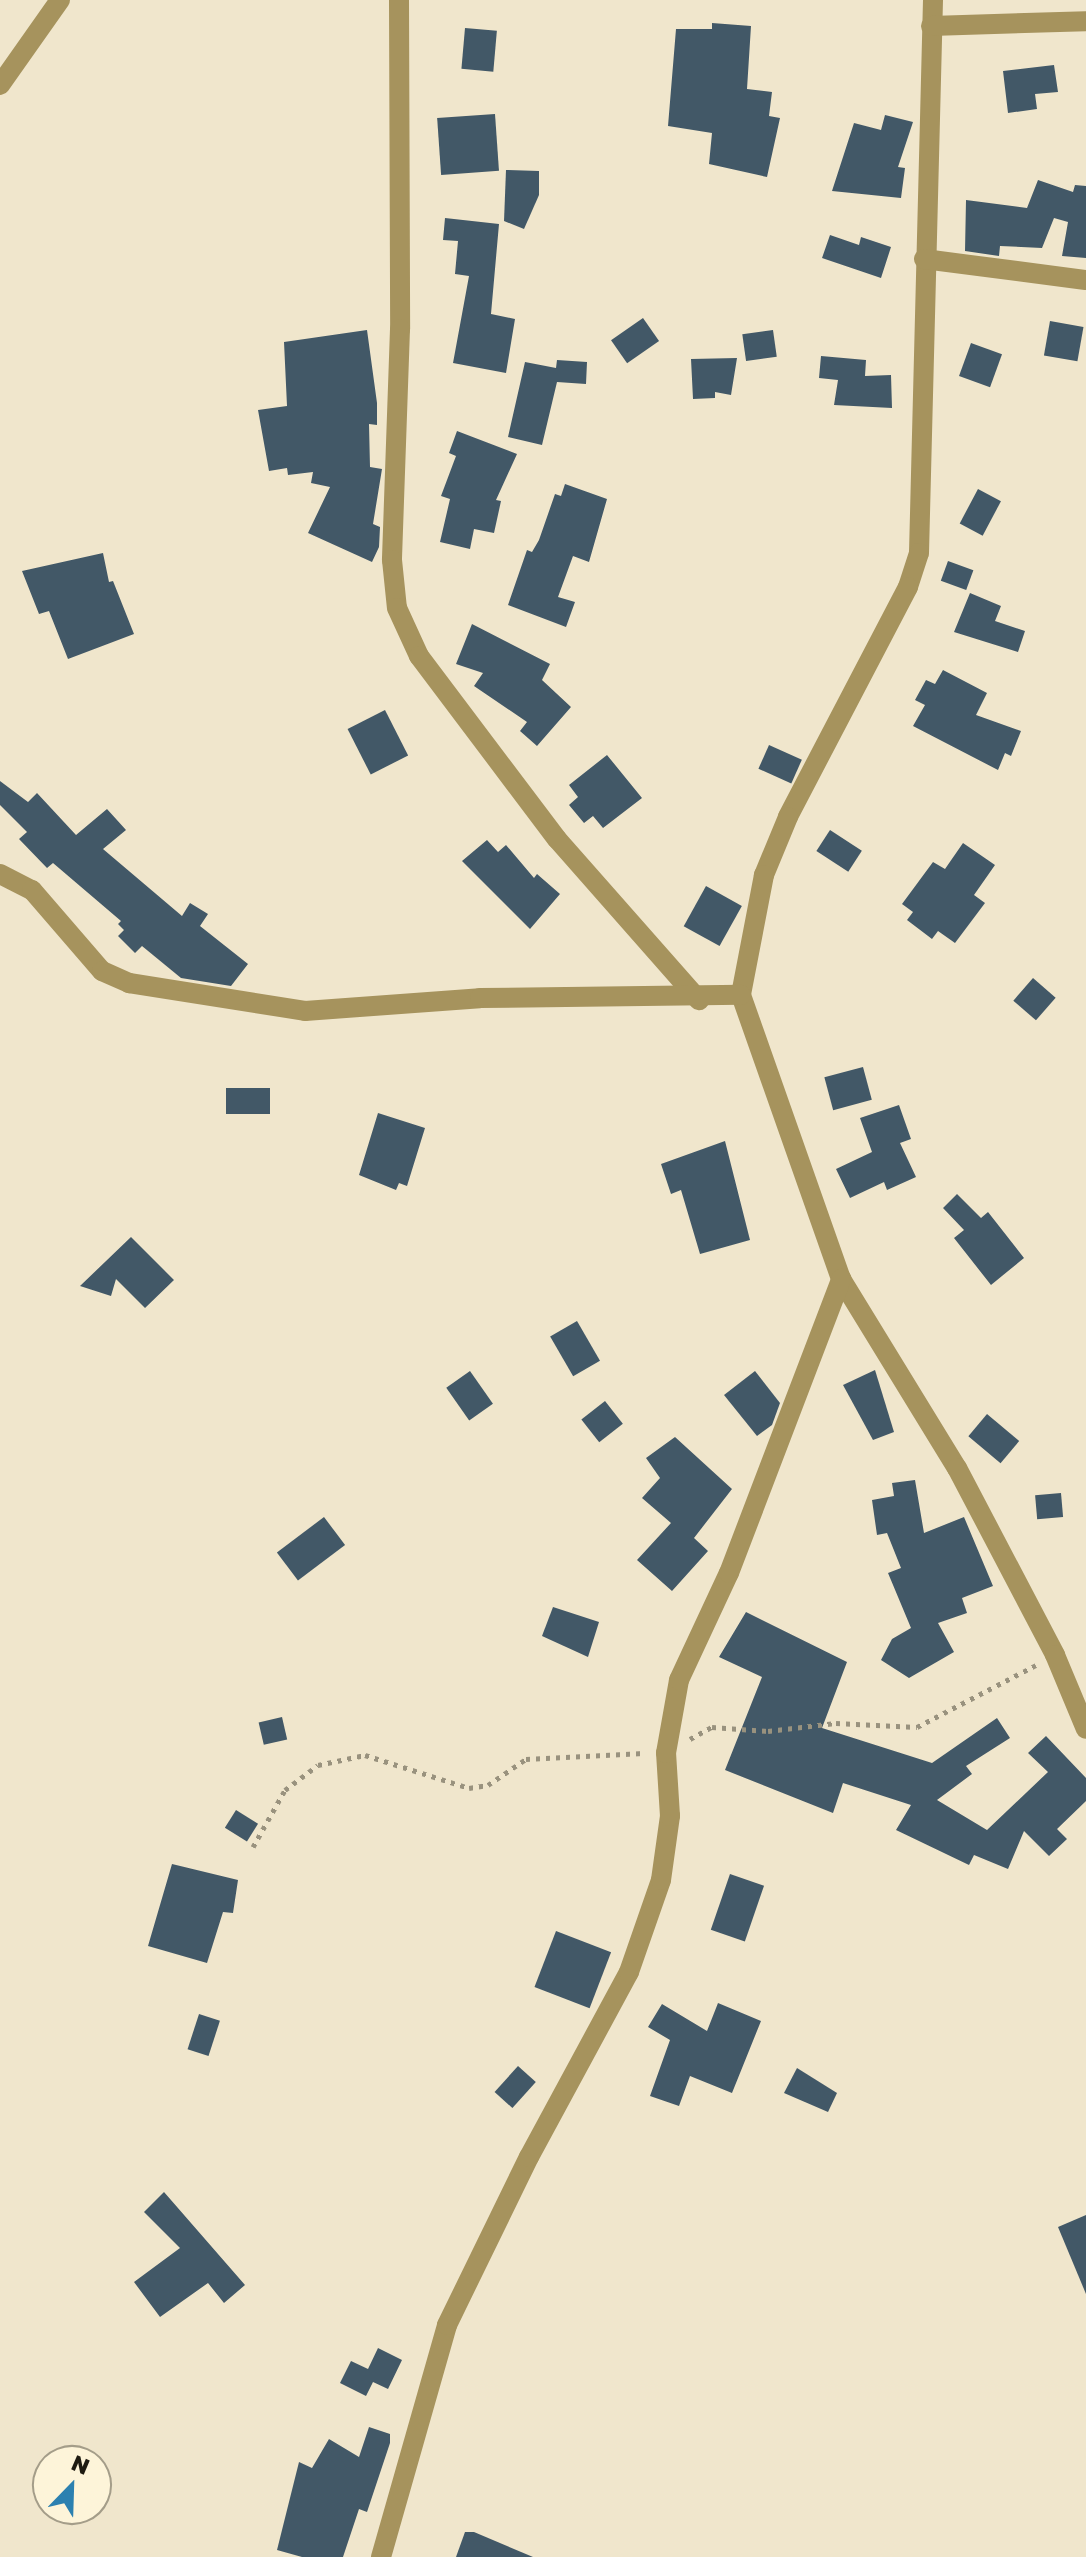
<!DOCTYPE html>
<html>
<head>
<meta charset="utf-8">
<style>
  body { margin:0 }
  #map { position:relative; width:1086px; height:2557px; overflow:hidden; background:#f0e6cc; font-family:"Golos Text",sans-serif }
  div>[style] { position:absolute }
  .building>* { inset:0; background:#425867; transform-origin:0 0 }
  .path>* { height:5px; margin-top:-2.5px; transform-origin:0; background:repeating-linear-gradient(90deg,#99927e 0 4px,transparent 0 10px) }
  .street>* { height:20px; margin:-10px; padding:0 10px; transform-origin:10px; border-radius:10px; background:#a6935d }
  span { translate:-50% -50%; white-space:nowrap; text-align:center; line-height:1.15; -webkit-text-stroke:8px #fdf4d9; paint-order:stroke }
  .north { position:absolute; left:32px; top:2445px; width:80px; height:80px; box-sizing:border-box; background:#fdf4d9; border:2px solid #a49d89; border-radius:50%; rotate:23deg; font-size:22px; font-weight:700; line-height:32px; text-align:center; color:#1e1b11 }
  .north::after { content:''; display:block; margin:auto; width:28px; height:36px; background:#2c80b0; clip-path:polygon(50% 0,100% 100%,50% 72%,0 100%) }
</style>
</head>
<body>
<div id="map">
  <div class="building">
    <i style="clip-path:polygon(712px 23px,751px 26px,747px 89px,772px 92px,769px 116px,780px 118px,767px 177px,709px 164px,712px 133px,668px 126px,676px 29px,712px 29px)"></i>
    <i style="left:465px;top:28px;width:32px;height:41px;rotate:5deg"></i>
    <i style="clip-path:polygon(1054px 65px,1058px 92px,1035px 94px,1037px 109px,1008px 113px,1003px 71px)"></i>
    <i style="left:495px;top:114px;width:57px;height:58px;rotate:86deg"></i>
    <i style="clip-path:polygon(885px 115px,913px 122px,898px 167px,905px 168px,901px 198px,832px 191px,854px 123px,881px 130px)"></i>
    <i style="clip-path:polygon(506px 170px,539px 171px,539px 195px,524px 229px,504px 221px)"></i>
    <i style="clip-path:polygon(1038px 180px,1073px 192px,1075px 185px,1086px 186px,1086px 258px,1062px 256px,1068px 222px,1054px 218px,1042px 248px,1000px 246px,999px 256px,965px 251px,966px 200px,1027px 208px)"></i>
    <i style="clip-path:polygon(445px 218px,499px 224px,491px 314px,515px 319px,506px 373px,453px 363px,469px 276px,455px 274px,458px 241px,443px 240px)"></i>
    <i style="clip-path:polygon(830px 235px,859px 245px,861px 237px,891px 247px,881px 278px,822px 258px)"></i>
    <i style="left:643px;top:318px;width:28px;height:39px;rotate:55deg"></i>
    <i style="left:1050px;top:321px;width:34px;height:35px;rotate:10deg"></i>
    <i style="clip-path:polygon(367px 330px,377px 403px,377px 425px,369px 424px,370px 467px,382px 469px,373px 524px,380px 527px,379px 547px,372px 562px,308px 533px,330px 487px,311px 483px,313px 472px,288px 475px,287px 468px,269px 471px,258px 410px,287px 406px,284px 342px)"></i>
    <i style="left:773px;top:330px;width:27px;height:31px;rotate:82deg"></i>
    <i style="left:971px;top:343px;width:33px;height:35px;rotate:20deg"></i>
    <i style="clip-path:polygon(821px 356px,866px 360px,865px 376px,891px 375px,892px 408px,834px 405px,838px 380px,819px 378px)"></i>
    <i style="clip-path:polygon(737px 358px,731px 395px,715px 392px,715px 398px,693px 399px,691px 359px)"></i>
    <i style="clip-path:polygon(557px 360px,587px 362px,586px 384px,557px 382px,542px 445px,508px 437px,525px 362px,556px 368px)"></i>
    <i style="clip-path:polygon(457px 431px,517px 454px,496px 500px,501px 501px,494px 533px,474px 529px,470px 549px,440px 542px,450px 499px,441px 496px,456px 456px,449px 453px)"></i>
    <i style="clip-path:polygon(565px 484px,607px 499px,589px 562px,573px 556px,558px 597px,575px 602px,566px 627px,508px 605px,527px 550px,532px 552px,539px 540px,555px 494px,561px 496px)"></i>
    <i style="left:978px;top:489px;width:26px;height:39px;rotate:28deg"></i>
    <i style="clip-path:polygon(103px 553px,109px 582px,113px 581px,134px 634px,68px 659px,49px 611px,39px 614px,22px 571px)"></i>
    <i style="left:948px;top:561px;width:27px;height:21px;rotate:20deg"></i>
    <i style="clip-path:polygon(970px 593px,1001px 606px,995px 621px,1025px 631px,1018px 652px,954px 632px)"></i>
    <i style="clip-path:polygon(472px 624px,550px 664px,542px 680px,571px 707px,537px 746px,520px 731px,527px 722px,474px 686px,483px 673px,456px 664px)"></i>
    <i style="clip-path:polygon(943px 670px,987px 693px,976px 715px,1021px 731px,1011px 756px,1005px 753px,998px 770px,913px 726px,925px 705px,915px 700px,926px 680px,935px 684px)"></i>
    <i style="left:385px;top:710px;width:51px;height:42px;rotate:63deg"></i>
    <i style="left:769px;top:745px;width:36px;height:26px;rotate:24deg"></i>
    <i style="clip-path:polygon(607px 755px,642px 798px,603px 828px,593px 816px,584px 823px,569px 805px,578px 797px,569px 785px)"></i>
    <i style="clip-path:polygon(0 781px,28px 802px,37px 793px,76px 835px,107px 809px,126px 830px,103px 849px,182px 916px,190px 903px,208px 914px,200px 926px,248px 964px,231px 986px,181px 978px,142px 946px,135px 953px,118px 936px,124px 930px,118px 924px,121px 921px,53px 863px,47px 868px,19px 839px,27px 832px,0 805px)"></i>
    <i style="left:830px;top:830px;width:38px;height:25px;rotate:33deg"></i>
    <i style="clip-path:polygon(487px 840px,498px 852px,506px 845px,534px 878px,537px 874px,560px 894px,530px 929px,462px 861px)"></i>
    <i style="clip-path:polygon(963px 843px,995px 865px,974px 895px,985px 903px,955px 943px,938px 931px,932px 939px,907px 920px,913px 912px,902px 904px,933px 862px,945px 869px)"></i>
    <i style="left:706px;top:886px;width:41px;height:46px;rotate:29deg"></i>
    <i style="left:1033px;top:978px;width:30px;height:30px;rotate:41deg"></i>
    <i style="left:863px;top:1067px;width:34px;height:40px;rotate:75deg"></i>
    <i style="left:270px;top:1088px;width:26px;height:44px;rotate:90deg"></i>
    <i style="clip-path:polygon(899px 1105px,911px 1139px,900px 1143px,916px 1177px,887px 1190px,884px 1182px,850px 1198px,836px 1169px,872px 1152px,860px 1118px)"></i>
    <i style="clip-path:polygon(378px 1113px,425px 1128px,407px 1186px,399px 1183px,396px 1190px,359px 1175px)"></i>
    <i style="clip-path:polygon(725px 1141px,750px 1240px,700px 1254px,681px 1190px,671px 1194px,661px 1164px)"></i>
    <i style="clip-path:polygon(957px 1194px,981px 1218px,988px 1212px,1024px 1258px,991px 1285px,954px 1238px,964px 1230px,943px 1208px)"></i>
    <i style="clip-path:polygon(131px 1237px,174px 1280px,145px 1308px,116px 1279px,111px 1296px,80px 1286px)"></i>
    <i style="left:577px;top:1321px;width:46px;height:31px;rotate:60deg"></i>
    <i style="clip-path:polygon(875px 1370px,894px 1432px,873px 1440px,843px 1385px)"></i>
    <i style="left:470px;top:1371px;width:40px;height:29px;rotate:55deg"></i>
    <i style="clip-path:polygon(755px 1371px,780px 1403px,772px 1425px,757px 1436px,724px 1395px)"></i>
    <i style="left:605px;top:1401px;width:29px;height:30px;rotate:52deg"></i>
    <i style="left:987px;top:1414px;width:42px;height:29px;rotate:40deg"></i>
    <i style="clip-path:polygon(675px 1437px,732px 1489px,694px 1538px,708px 1551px,672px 1591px,637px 1560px,671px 1523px,642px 1498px,660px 1478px,646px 1458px)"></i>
    <i style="clip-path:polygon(915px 1480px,924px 1533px,964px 1517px,993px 1586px,962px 1598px,967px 1613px,938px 1623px,954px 1652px,909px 1678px,881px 1660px,892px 1639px,911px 1628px,888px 1573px,901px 1568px,887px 1533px,877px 1535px,872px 1500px,894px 1496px,892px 1483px)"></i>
    <i style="left:1061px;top:1493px;width:24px;height:26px;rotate:85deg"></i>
    <i style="left:324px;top:1517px;width:35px;height:59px;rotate:53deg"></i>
    <i style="clip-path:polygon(553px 1607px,599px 1622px,588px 1657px,542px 1636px)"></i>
    <i style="clip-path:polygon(746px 1612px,847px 1662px,822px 1728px,932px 1763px,997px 1718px,1010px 1738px,966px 1766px,972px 1774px,937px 1800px,987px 1830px,1048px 1772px,1028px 1753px,1046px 1736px,1086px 1778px,1086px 1801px,1057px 1829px,1067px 1839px,1049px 1856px,1024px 1831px,1008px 1869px,974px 1855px,969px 1865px,896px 1830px,911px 1805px,843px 1783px,833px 1813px,725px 1770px,762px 1677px,719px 1657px)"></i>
    <i style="left:282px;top:1717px;width:23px;height:24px;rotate:77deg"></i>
    <i style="left:236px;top:1810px;width:26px;height:21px;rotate:32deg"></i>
    <i style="clip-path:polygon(172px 1864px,238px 1880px,233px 1913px,223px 1912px,207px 1963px,148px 1946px)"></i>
    <i style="left:730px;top:1874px;width:36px;height:59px;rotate:19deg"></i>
    <i style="left:556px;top:1931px;width:59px;height:60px;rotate:21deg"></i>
    <i style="clip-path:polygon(718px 2003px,761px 2021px,732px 2093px,690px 2076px,679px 2106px,650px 2096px,670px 2040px,648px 2027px,662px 2004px,707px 2031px)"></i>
    <i style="left:199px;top:2014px;width:22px;height:37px;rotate:18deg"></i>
    <i style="left:518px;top:2066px;width:24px;height:35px;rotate:42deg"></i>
    <i style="clip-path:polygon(797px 2068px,837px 2093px,828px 2112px,784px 2093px)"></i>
    <i style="clip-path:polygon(164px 2192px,245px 2285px,224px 2303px,208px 2283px,160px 2317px,134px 2282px,180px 2248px,144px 2212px)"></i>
    <i style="clip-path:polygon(1086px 2215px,1086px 2294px,1058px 2227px)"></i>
    <i style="clip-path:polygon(378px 2348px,402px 2360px,388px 2389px,373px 2382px,366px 2396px,340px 2383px,351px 2361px,368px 2369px)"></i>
    <i style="clip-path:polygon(369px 2427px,390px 2434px,390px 2443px,367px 2512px,359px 2509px,343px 2557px,302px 2557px,277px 2550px,299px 2462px,312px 2468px,329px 2439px,359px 2457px)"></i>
    <i style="clip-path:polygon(465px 2532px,474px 2532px,533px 2557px,456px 2557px)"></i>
  </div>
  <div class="path">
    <i style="left:690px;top:1739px;width:25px;rotate:-29deg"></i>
    <i style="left:712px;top:1727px;width:56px;rotate:4.1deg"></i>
    <i style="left:768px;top:1731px;width:68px;rotate:-6.7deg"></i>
    <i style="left:836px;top:1723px;width:81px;rotate:2.8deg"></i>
    <i style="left:917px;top:1727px;width:134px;rotate:-27.5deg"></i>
    <i style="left:253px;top:1847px;width:65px;rotate:-60.7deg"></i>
    <i style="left:285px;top:1790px;width:41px;rotate:-37.1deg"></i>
    <i style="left:318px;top:1765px;width:48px;rotate:-12deg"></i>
    <i style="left:365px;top:1755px;width:109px;rotate:17.6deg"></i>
    <i style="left:469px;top:1788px;width:19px;rotate:-9deg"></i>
    <i style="left:488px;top:1785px;width:46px;rotate:-34.4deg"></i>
    <i style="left:526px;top:1759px;width:118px;rotate:-2.9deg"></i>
  </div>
  <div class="street">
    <i style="left:399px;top:0;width:329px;rotate:89.8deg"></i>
    <i style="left:400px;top:329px;width:231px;rotate:92deg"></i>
    <i style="left:392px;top:560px;width:48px;rotate:84.1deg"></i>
    <i style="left:397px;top:608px;width:53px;rotate:65.4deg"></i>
    <i style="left:419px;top:656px;width:229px;rotate:53deg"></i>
    <i style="left:557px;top:839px;width:215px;rotate:48.6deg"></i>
    <i style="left:933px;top:0;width:553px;rotate:91.45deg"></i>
    <i style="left:919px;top:553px;width:36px;rotate:108deg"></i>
    <i style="left:908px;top:587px;width:259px;rotate:117.6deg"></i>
    <i style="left:788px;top:817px;width:63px;rotate:112.5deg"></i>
    <i style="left:764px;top:875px;width:122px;rotate:100.9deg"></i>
    <i style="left:741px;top:995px;width:301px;rotate:70.6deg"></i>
    <i style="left:841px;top:1279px;width:222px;rotate:58.5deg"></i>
    <i style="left:957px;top:1468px;width:211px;rotate:62.3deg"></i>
    <i style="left:1055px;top:1655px;width:80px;rotate:67.3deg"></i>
    <i style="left:931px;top:26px;width:155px;rotate:-1.8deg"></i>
    <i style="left:0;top:85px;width:104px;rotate:-54.8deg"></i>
    <i style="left:924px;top:259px;width:163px;rotate:7.4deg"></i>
    <i style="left:0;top:874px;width:36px;rotate:27deg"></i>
    <i style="left:32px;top:890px;width:107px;rotate:49.2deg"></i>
    <i style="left:102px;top:971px;width:30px;rotate:24deg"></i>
    <i style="left:129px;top:983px;width:178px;rotate:9deg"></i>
    <i style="left:305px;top:1011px;width:175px;rotate:-4.2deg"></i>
    <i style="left:480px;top:998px;width:261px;rotate:-0.7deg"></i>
    <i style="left:381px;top:2557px;width:241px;rotate:-74.1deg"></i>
    <i style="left:447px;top:2325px;width:187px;rotate:-64deg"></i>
    <i style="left:529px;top:2157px;width:210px;rotate:-61.6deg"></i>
    <i style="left:629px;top:1972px;width:97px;rotate:-70.8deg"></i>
    <i style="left:661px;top:1880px;width:65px;rotate:-82deg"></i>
    <i style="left:670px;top:1816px;width:63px;rotate:-93.6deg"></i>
    <i style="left:666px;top:1753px;width:74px;rotate:-79.9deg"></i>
    <i style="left:679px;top:1680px;width:118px;rotate:-65deg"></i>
    <i style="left:729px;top:1573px;width:315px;rotate:-69.1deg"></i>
  </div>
  <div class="north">N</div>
</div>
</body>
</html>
